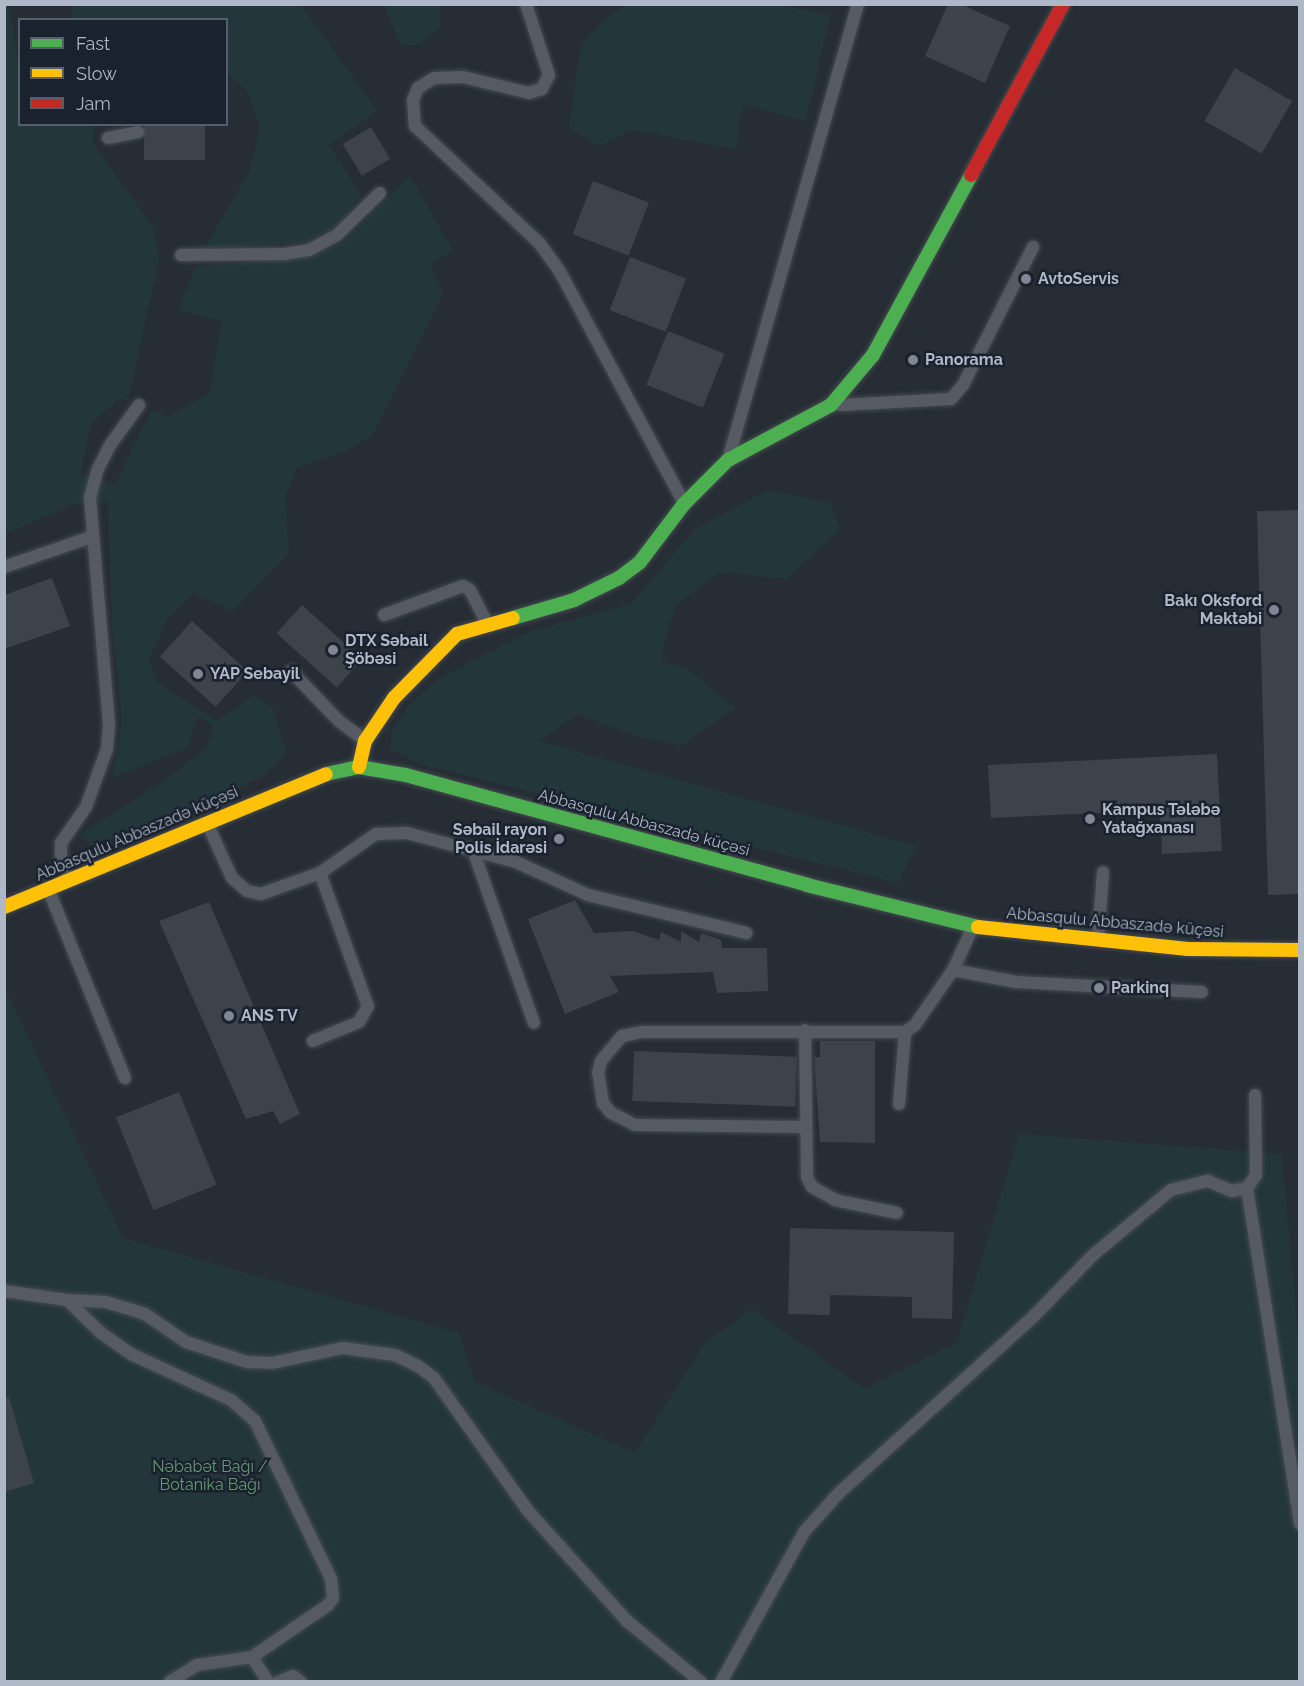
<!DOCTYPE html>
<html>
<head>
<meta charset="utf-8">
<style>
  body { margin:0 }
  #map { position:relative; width:1304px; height:1686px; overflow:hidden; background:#262d34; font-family:Raleway,sans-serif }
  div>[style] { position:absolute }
  .green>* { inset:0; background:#23373a }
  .building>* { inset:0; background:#3d434a; transform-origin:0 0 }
  .roads { filter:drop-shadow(0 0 2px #444a50) drop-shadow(0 0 2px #444a50) }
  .lane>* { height:12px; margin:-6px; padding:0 6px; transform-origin:6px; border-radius:6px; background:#565a62 }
  .fast>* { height:14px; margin:-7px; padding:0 7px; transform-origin:7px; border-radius:7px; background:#4caf50 }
  .slow>* { height:14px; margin:-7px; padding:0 7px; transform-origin:7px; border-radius:7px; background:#ffc107 }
  .jam>* { height:14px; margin:-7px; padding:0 7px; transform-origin:7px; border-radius:7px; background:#c62828 }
  .dots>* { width:16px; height:16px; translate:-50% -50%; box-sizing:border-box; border:3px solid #19222e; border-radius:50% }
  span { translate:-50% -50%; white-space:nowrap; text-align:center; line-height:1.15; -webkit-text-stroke:5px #19222e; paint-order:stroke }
  .poi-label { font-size:16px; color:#afb8c6; font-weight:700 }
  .left { translate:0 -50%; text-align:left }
  .right { translate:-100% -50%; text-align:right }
  .street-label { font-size:16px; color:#afb8c6 }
  .park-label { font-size:16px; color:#659870 }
  .frame { position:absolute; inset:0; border:6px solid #afb8c6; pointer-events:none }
  .legend { position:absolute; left:18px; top:18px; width:210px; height:108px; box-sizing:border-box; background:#19222e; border:2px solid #555e6b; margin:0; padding:8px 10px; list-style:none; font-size:18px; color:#afb8c6 }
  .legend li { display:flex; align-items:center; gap:12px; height:30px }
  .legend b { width:30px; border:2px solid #555e6b }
</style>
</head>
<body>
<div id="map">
  <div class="green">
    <i style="clip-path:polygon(629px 4px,780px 5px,830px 15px,806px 121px,743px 104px,736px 149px,633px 130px,599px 146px,569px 127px,581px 43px,605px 19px)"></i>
    <i style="clip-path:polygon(5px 5px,9px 5px,19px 67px,20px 124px,94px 125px,93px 144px,154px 228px,159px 259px,128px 401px,120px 398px,91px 423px,81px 473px,115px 485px,151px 410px,168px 417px,210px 393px,221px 321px,178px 310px,195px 267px,307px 257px,343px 242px,410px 176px,453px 251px,430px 264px,443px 294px,372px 436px,341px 453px,297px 468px,285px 497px,289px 553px,232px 611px,193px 593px,168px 618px,149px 659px,158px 683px,217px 721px,254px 695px,273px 708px,286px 753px,267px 773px,237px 789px,91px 847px,80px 834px,163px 782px,207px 747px,213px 725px,198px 717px,187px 748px,112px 778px,122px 723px,112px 624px,108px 502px,74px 504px,5px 534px)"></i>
    <i style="clip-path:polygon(73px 5px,301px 5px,377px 111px,329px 145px,361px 195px,336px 228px,306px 242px,204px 249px,250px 170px,260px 128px,248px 92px,227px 72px,226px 20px,71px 20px)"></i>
    <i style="clip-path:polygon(384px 5px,440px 5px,440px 28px,420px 44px,401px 46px)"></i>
    <i style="clip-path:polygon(768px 490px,831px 503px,840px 530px,786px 579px,719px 572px,675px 606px,660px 661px,686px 668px,736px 708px,681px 746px,632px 735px,578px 714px,539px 741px,916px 846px,898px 883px,420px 764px,390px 750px,392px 732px,410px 704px,440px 678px,531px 631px,631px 604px,695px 529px)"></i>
    <i style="clip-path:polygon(4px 986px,123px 1238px,459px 1333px,475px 1382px,635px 1453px,705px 1343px,752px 1309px,865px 1389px,957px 1342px,1019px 1134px,1282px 1154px,1300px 1361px,1299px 1681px,5px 1681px)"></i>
  </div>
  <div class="building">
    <i style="clip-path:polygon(948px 4px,960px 4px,1010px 26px,985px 83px,925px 56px)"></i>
    <i style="left:1235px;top:68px;width:66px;height:61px;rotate:30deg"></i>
    <i style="left:144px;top:124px;width:61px;height:36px"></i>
    <i style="left:371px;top:127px;width:37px;height:33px;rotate:59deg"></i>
    <i style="left:593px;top:181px;width:60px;height:57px;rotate:21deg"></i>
    <i style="left:630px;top:257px;width:60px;height:57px;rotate:21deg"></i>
    <i style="left:668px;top:331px;width:61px;height:58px;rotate:22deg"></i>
    <i style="clip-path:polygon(1299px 510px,1299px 894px,1268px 895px,1257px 511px)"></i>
    <i style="clip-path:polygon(52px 578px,70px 626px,4px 649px,4px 595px)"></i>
    <i style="left:302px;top:605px;width:81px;height:38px;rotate:42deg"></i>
    <i style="left:192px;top:621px;width:75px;height:48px;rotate:42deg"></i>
    <i style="clip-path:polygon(1217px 754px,1222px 851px,1162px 854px,1160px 810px,991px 818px,988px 765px)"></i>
    <i style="clip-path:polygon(575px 900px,594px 933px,633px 931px,659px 940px,661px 932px,681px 942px,681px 931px,699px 942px,701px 933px,721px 940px,722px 948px,767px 948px,768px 991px,717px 993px,713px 972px,610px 976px,619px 992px,565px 1014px,528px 919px)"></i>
    <i style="clip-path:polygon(209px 902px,300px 1114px,280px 1124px,273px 1111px,246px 1119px,159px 921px)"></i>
    <i style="clip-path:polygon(820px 1041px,875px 1041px,875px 1143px,820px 1142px,814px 1057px,820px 1057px)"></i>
    <i style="left:634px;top:1051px;width:163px;height:50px;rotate:2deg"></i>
    <i style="left:179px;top:1092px;width:100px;height:68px;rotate:68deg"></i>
    <i style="clip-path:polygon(790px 1228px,954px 1232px,952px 1319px,912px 1318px,912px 1297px,830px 1295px,830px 1315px,788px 1314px)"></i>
    <i style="clip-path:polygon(9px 1397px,34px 1483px,4px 1492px,4px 1398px)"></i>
  </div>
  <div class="roads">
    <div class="lane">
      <i style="left:526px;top:4px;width:75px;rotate:72.1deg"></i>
      <i style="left:549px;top:75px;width:16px;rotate:117deg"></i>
      <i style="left:542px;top:89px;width:14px;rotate:163deg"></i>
      <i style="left:529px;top:93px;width:68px;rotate:-166.4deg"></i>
      <i style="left:463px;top:77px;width:29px;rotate:178deg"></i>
      <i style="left:434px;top:78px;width:19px;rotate:148deg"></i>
      <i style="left:418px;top:88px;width:13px;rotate:113deg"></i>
      <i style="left:413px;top:100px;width:26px;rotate:86deg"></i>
      <i style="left:415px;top:126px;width:172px;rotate:43.3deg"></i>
      <i style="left:540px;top:244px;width:34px;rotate:54deg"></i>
      <i style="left:560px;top:272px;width:262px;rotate:61.8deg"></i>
      <i style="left:108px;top:138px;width:31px;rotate:-11deg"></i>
      <i style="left:181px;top:255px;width:103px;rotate:-0.6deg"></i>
      <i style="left:284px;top:254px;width:25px;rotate:-9deg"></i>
      <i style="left:309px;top:250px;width:32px;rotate:-28deg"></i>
      <i style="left:337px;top:235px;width:60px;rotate:-44.3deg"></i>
      <i style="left:841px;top:405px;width:110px;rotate:-3.1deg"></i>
      <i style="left:951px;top:399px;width:18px;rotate:-49deg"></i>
      <i style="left:963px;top:385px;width:155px;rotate:-63.1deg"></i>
      <i style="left:730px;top:453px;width:467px;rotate:-74.1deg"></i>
      <i style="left:4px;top:567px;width:92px;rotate:-19deg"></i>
      <i style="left:384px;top:615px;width:84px;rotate:-20.2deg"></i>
      <i style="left:463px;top:586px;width:8px;rotate:30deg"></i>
      <i style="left:470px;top:590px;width:36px;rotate:63deg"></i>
      <i style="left:291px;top:671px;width:69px;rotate:46.2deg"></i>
      <i style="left:339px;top:721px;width:31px;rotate:37deg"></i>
      <i style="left:207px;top:823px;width:60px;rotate:65.6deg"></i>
      <i style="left:232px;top:878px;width:20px;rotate:41deg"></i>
      <i style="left:247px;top:891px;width:14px;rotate:12deg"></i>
      <i style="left:261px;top:894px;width:63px;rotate:-19.6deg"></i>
      <i style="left:320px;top:873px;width:141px;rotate:70.2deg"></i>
      <i style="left:368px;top:1006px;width:18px;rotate:119deg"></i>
      <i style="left:359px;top:1022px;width:50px;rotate:157.6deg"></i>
      <i style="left:473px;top:850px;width:183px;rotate:70.6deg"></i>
      <i style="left:320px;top:873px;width:68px;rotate:-34.9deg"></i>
      <i style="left:376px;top:834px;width:31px;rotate:-2deg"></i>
      <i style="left:407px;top:833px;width:113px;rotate:14.9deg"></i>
      <i style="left:516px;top:862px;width:79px;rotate:24.6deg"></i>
      <i style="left:588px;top:895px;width:163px;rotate:13.5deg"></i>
      <i style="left:68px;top:879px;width:23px;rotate:-108deg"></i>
      <i style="left:61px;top:857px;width:14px;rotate:-90deg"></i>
      <i style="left:61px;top:843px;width:44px;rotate:-55.2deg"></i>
      <i style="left:86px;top:807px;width:62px;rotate:-70.1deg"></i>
      <i style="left:107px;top:749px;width:25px;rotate:-85deg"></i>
      <i style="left:109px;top:724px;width:227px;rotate:-94.8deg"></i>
      <i style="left:90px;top:498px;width:30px;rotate:-75deg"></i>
      <i style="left:98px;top:469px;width:28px;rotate:-63deg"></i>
      <i style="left:111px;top:444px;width:48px;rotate:-54.3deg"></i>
      <i style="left:49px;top:891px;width:202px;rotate:67.9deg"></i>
      <i style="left:1098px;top:939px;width:67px;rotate:-85.7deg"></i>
      <i style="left:953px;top:970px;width:64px;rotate:10.8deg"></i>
      <i style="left:1016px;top:982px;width:186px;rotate:3.1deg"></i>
      <i style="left:805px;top:1030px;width:147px;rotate:89.2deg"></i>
      <i style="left:807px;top:1177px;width:11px;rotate:63deg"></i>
      <i style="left:812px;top:1187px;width:26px;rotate:29deg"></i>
      <i style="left:835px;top:1200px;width:63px;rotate:11.8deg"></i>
      <i style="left:899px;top:1104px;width:72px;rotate:-85.2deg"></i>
      <i style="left:805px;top:1127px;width:170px;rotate:-179.3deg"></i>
      <i style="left:635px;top:1125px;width:27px;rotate:-153deg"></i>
      <i style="left:611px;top:1113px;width:13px;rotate:-129deg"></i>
      <i style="left:603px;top:1103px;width:30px;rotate:-99deg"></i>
      <i style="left:598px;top:1073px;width:12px;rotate:-76deg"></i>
      <i style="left:601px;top:1061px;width:33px;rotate:-50deg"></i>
      <i style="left:622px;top:1036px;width:20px;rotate:-11deg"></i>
      <i style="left:642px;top:1032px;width:263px"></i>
      <i style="left:905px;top:1032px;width:12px;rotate:-35deg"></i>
      <i style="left:915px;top:1025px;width:67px;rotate:-55.4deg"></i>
      <i style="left:953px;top:970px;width:47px;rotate:-65.1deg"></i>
      <i style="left:1247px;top:1188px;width:340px;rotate:81deg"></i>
      <i style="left:4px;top:1291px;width:64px;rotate:8.1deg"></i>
      <i style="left:67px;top:1300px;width:47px;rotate:44.1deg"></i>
      <i style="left:101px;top:1333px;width:39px;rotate:35deg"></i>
      <i style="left:133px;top:1355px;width:108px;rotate:24.7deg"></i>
      <i style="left:231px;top:1400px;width:32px;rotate:41deg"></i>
      <i style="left:255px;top:1421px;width:175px;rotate:64.3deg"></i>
      <i style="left:331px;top:1579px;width:19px;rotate:84deg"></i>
      <i style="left:333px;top:1598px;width:9px;rotate:126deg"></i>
      <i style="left:328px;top:1605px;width:92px;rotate:145.6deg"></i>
      <i style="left:252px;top:1657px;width:56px;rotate:171.7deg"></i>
      <i style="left:197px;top:1665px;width:32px;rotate:148deg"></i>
      <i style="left:67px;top:1300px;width:39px;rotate:3deg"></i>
      <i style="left:106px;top:1302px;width:41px;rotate:17.1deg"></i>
      <i style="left:145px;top:1314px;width:50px;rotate:34.3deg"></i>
      <i style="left:186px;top:1342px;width:64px;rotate:18.2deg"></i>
      <i style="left:247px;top:1362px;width:25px;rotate:2deg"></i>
      <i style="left:272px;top:1363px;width:73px;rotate:-11.9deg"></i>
      <i style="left:343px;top:1348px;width:52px;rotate:7.7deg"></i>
      <i style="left:395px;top:1355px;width:25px;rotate:26deg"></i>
      <i style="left:418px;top:1366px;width:20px;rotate:37deg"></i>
      <i style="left:434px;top:1378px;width:163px;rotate:54.7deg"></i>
      <i style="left:528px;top:1511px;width:148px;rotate:48deg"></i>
      <i style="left:627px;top:1621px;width:96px;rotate:39.5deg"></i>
      <i style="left:252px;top:1657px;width:30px;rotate:57deg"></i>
      <i style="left:278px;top:1682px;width:16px;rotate:-22deg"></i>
      <i style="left:293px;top:1676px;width:10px;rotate:37deg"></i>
      <i style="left:721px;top:1682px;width:171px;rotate:-61deg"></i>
      <i style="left:804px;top:1532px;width:52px;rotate:-48.1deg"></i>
      <i style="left:839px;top:1493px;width:261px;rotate:-42.2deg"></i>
      <i style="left:1032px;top:1318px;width:88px;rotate:-45.9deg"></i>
      <i style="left:1093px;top:1255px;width:102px;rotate:-39.8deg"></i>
      <i style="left:1171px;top:1190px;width:38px;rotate:-14deg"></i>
      <i style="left:1208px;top:1181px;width:26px;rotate:23deg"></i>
      <i style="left:1232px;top:1191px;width:15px;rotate:-11deg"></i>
      <i style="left:1247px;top:1188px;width:16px;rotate:-55deg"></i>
      <i style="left:1256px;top:1175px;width:80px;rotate:-90.7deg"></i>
    </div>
    <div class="fast">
      <i style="left:513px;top:618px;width:64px;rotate:-16.4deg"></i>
      <i style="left:574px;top:600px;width:50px;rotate:-26.1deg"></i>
      <i style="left:619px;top:578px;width:26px;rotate:-37deg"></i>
      <i style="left:640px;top:562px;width:73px;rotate:-52.8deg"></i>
      <i style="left:684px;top:504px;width:62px;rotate:-45deg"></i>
      <i style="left:728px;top:460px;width:117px;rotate:-28.1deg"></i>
      <i style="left:831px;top:405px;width:65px;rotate:-50deg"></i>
      <i style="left:873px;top:355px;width:205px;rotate:-61.4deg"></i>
      <i style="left:326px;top:774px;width:34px;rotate:-12deg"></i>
      <i style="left:359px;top:767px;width:48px;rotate:9.7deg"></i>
      <i style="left:406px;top:775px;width:416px;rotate:15.3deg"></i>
      <i style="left:807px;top:885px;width:176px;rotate:13.8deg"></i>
    </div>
    <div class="slow">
      <i style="left:359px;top:767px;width:27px;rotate:-77deg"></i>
      <i style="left:365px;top:741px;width:52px;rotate:-56deg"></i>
      <i style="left:394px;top:698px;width:90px;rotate:-45.5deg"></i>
      <i style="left:457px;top:634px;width:58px;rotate:-15.9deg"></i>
      <i style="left:4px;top:907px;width:348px;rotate:-22.4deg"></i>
      <i style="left:978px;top:927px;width:211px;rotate:6deg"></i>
      <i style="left:1188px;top:949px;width:112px;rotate:0.5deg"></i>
    </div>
    <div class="jam">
      <i style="left:971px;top:175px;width:194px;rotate:-61.7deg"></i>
    </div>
  </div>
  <div class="dots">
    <i style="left:1026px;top:279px;background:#7f8793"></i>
    <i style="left:913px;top:360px;background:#7f8793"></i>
    <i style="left:1274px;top:610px;background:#7f8793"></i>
    <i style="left:333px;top:650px;background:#7f8793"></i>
    <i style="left:198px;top:674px;background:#7f8793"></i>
    <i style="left:1090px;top:819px;background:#7f8793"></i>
    <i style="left:559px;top:839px;background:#7f8793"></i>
    <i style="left:1099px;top:988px;background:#7f8793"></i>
    <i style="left:229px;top:1016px;background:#7f8793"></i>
  </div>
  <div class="poi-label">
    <span class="left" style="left:1038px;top:279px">AvtoServis</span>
    <span class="left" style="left:925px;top:360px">Panorama</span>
    <span class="right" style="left:1262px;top:610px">Bakı Oksford<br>Məktəbi</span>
    <span class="left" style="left:345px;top:650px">DTX Səbail<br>Şöbəsi</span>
    <span class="left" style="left:210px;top:674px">YAP Sebayil</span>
    <span class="left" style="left:1102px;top:819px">Kampus Tələbə<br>Yatağxanası</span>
    <span class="right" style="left:547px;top:839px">Səbail rayon<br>Polis İdarəsi</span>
    <span class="left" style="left:1111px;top:988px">Parkinq</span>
    <span class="left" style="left:241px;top:1016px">ANS TV</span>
  </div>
  <div class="street-label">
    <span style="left:644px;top:823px;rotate:15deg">Abbasqulu Abbaszadə küçəsi</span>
    <span style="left:137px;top:834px;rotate:-23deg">Abbasqulu Abbaszadə küçəsi</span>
    <span style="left:1115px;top:923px;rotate:5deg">Abbasqulu Abbaszadə küçəsi</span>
  </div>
  <div class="park-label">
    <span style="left:210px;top:1476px">Nəbabət Bağı /<br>Botanika Bağı</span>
  </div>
  <div class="frame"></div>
  <ul class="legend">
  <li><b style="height:8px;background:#4caf50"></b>Fast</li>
  <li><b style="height:8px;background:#ffc107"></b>Slow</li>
  <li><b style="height:8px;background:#c62828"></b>Jam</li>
  </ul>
</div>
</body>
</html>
